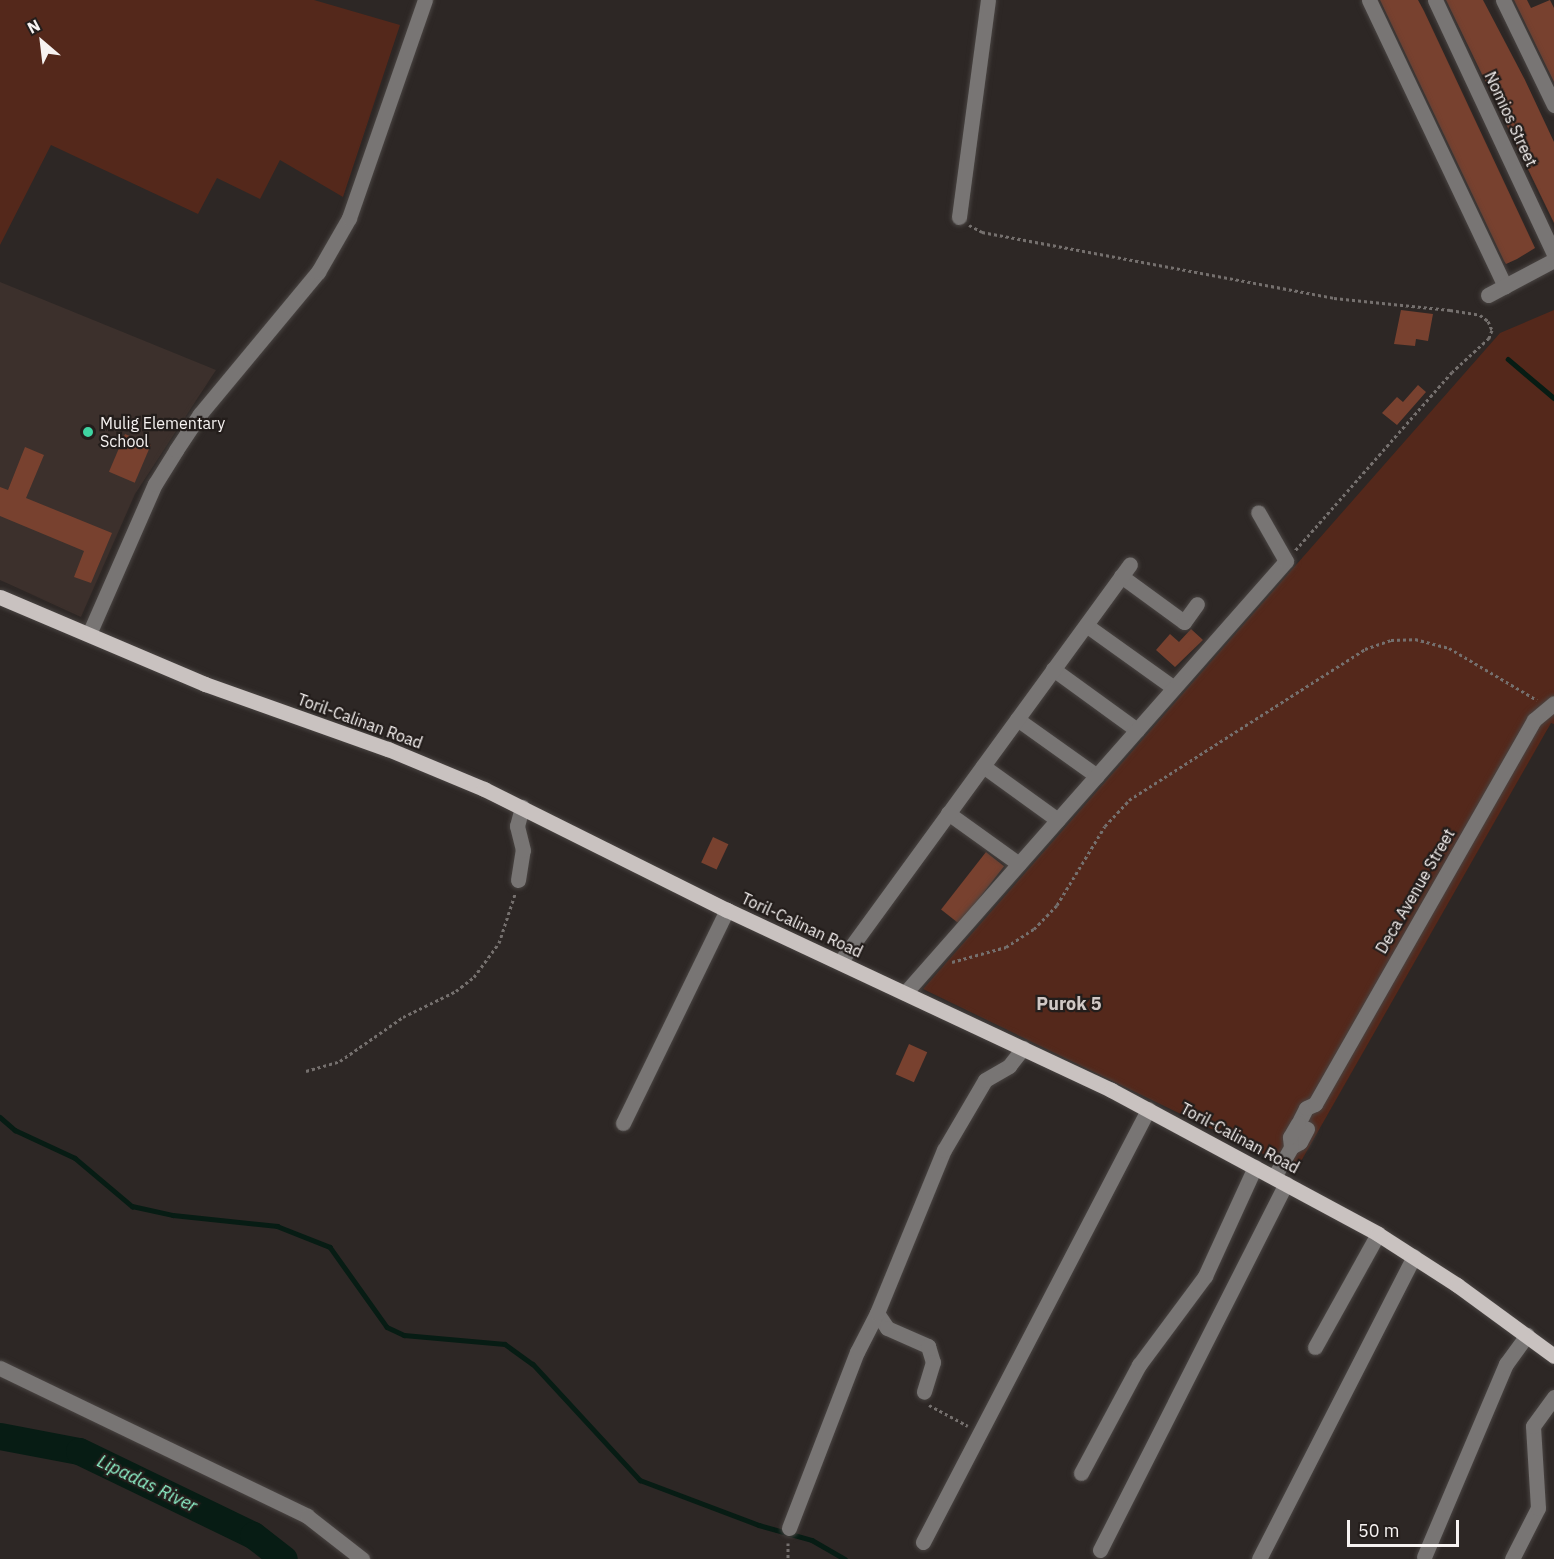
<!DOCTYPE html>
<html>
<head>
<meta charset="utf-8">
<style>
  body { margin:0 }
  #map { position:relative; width:1554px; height:1559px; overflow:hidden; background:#2d2725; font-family:"IBM Plex Sans",sans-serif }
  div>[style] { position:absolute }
  .built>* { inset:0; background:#3c302c }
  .green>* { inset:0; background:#54281b }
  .stream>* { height:4.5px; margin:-2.25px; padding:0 2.25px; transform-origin:2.25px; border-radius:2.25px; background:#071c14 }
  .river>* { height:27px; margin:-13.5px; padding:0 13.5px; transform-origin:13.5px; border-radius:13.5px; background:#071c14 }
  .building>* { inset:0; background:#78412f; transform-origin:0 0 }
  .path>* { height:3px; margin-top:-1.5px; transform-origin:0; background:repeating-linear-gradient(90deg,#75706e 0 3px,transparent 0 6px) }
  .roads { filter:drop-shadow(0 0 2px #494442) drop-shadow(0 0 2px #494442) }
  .minor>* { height:15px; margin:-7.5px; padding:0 7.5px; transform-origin:7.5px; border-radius:7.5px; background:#787574 }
  .major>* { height:15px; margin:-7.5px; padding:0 7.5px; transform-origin:7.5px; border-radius:7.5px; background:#c9c2c0 }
  .dots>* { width:16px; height:16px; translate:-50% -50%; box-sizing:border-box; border:3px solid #231d1b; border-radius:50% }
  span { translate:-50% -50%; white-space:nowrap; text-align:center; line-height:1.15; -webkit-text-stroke:4.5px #231d1b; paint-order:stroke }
  .street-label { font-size:16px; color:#f7f3f2 }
  .poi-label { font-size:16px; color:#f7f3f2 }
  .left { translate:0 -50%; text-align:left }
  .neighbourhood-label { font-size:18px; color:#d0c8c5; font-weight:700 }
  .water-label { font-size:18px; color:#90f5cc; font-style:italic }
  .north { position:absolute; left:12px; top:12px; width:60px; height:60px; -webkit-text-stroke:4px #231d1b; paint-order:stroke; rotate:332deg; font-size:16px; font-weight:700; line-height:24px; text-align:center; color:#f7f3f2 }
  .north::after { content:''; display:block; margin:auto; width:21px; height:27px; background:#f7f3f2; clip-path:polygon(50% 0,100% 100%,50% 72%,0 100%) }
  .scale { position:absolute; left:1347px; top:1520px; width:112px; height:27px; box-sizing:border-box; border:3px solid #f7f3f2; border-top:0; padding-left:8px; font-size:18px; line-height:21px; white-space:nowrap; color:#f7f3f2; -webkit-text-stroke:4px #231d1b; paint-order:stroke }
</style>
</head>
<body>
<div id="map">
  <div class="built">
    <i style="clip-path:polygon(0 282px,216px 370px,135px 494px,81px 617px,0 580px)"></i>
  </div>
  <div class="green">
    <i style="clip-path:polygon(0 0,314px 0,400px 25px,343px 197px,280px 160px,260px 199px,217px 178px,198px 214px,51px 145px,0 245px)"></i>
    <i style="clip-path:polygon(1554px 310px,1554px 724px,1551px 723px,1296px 1170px,923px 989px,1500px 333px)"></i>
  </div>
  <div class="stream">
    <i style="left:1508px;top:359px;width:60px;rotate:40.3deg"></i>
    <i style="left:0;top:1117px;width:20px;rotate:41deg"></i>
    <i style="left:15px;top:1130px;width:66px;rotate:25deg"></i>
    <i style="left:75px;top:1158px;width:75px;rotate:40.1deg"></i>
    <i style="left:132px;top:1206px;width:42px;rotate:12.4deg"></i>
    <i style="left:173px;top:1215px;width:105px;rotate:6deg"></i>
    <i style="left:277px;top:1226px;width:57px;rotate:21.6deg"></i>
    <i style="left:330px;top:1247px;width:98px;rotate:54.5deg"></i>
    <i style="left:387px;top:1327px;width:19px;rotate:25deg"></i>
    <i style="left:404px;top:1335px;width:101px;rotate:5.1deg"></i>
    <i style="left:505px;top:1344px;width:34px;rotate:36deg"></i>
    <i style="left:533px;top:1364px;width:158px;rotate:47.3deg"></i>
    <i style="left:640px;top:1480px;width:127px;rotate:20.7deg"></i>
    <i style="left:759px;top:1525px;width:55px;rotate:15.8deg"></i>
    <i style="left:812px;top:1540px;width:38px;rotate:30deg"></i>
  </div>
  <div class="river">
    <i style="left:0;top:1436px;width:80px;rotate:10.8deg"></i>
    <i style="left:79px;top:1451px;width:193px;rotate:25.8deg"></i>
    <i style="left:253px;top:1535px;width:39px;rotate:38deg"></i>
  </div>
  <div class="building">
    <i style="clip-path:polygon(1380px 0,1418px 0,1424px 11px,1535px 248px,1517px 259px,1506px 264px,1504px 261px)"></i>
    <i style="clip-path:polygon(1446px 0,1483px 0,1525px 80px,1554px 142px,1554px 223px)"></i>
    <i style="clip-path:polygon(1514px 0,1527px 0,1531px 8px,1550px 0,1554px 8px,1554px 82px)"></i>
    <i style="clip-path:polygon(1401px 310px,1433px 314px,1428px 341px,1416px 339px,1415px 346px,1394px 344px)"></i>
    <i style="clip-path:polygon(1418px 385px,1426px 392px,1397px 425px,1382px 413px,1397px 397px,1403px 402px)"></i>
    <i style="left:125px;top:434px;width:28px;height:41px;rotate:23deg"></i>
    <i style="clip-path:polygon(25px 447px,44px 455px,26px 498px,112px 533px,91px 583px,74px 577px,84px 551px,0 516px,0 487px,8px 490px)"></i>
    <i style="clip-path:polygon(1191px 629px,1203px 640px,1175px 667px,1156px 650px,1170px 634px,1179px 642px)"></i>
    <i style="left:713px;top:837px;width:17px;height:28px;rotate:25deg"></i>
    <i style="left:986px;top:852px;width:23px;height:73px;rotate:38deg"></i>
    <i style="left:909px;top:1044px;width:20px;height:33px;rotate:24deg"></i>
  </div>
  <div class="path">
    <i style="left:969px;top:225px;width:15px;rotate:28deg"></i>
    <i style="left:982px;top:232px;width:358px;rotate:10.6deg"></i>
    <i style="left:1334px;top:298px;width:117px;rotate:5.9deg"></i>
    <i style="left:1450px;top:310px;width:30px;rotate:9deg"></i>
    <i style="left:1480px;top:315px;width:10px;rotate:37deg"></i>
    <i style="left:1488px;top:321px;width:10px;rotate:66deg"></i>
    <i style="left:1492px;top:330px;width:9px;rotate:111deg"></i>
    <i style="left:1489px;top:338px;width:50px;rotate:137.4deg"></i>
    <i style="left:1452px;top:372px;width:238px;rotate:131.3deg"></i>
    <i style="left:952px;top:962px;width:56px;rotate:-15.5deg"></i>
    <i style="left:1006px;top:947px;width:33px;rotate:-33deg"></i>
    <i style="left:1034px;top:929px;width:33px;rotate:-46deg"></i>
    <i style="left:1057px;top:905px;width:92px;rotate:-58.7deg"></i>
    <i style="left:1105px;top:826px;width:35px;rotate:-47deg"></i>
    <i style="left:1129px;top:800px;width:280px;rotate:-32.6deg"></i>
    <i style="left:1365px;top:649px;width:28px;rotate:-19deg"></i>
    <i style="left:1391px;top:640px;width:24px;rotate:-2deg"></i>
    <i style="left:1415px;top:639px;width:35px;rotate:15deg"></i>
    <i style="left:1449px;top:648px;width:102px;rotate:30.6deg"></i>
    <i style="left:306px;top:1071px;width:35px;rotate:-16deg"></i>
    <i style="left:340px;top:1061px;width:77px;rotate:-34.9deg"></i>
    <i style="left:403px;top:1017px;width:59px;rotate:-26.1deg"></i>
    <i style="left:456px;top:991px;width:23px;rotate:-38deg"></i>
    <i style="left:474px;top:977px;width:42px;rotate:-53.7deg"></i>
    <i style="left:499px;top:943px;width:52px;rotate:-71.9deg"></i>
    <i style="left:929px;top:1405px;width:44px;rotate:28.3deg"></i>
    <i style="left:788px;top:1543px;width:16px;rotate:90deg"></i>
  </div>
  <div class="roads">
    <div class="minor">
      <i style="left:1369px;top:0;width:317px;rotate:64.6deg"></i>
      <i style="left:1435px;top:0;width:280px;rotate:64.9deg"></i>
      <i style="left:1503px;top:0;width:117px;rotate:64.1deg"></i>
      <i style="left:959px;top:217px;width:219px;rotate:-82.4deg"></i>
      <i style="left:1488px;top:295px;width:75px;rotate:-27.9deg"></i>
      <i style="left:1121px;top:576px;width:78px;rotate:36.1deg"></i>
      <i style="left:1184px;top:622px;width:22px;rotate:-54deg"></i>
      <i style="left:1086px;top:625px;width:108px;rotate:35.6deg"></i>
      <i style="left:89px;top:634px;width:164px;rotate:-66.3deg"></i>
      <i style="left:155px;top:484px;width:40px;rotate:-58deg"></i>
      <i style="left:176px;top:450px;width:43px;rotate:-56.3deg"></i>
      <i style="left:200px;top:414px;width:185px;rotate:-50.3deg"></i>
      <i style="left:318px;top:272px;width:62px;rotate:-60.1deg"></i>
      <i style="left:349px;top:218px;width:231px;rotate:-70.8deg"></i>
      <i style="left:1053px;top:669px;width:104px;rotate:36deg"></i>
      <i style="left:1017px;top:719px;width:98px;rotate:35.5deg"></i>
      <i style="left:983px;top:766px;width:92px;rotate:35.8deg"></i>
      <i style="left:948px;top:813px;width:87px;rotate:35.7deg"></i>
      <i style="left:518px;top:880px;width:30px;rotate:-81deg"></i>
      <i style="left:523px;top:850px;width:25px;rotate:-104deg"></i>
      <i style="left:517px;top:826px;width:20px;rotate:-75deg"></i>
      <i style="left:840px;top:962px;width:492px;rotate:-53.9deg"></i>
      <i style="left:905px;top:993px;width:576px;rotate:-48.59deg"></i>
      <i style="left:1286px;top:561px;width:56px;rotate:-119.7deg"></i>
      <i style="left:1300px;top:1120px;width:13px;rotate:-63deg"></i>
      <i style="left:1306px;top:1108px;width:10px;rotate:-24deg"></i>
      <i style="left:1315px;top:1104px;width:442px;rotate:-60.3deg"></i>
      <i style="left:1534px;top:720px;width:26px;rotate:-40deg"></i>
      <i style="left:623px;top:1123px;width:237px;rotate:-64deg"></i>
      <i style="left:1291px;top:1147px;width:10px;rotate:-29deg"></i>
      <i style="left:1300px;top:1142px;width:15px;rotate:-62deg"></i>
      <i style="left:1274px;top:1177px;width:34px;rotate:-60deg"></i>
      <i style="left:1291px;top:1147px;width:10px;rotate:-96deg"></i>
      <i style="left:1290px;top:1137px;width:16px;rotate:-60deg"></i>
      <i style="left:877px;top:1313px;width:18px;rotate:56deg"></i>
      <i style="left:887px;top:1328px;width:45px;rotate:23.7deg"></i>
      <i style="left:928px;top:1346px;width:17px;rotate:73deg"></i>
      <i style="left:933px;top:1362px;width:31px;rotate:107deg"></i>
      <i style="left:1315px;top:1347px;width:129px;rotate:-60.9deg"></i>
      <i style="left:0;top:1368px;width:341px;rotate:25.7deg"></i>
      <i style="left:307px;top:1516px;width:70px;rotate:38deg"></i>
      <i style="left:1081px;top:1473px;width:123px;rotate:-61.8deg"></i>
      <i style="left:1139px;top:1365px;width:111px;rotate:-53.4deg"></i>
      <i style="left:1205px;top:1276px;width:120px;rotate:-65.4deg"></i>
      <i style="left:789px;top:1528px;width:189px;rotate:-68.9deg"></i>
      <i style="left:857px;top:1352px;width:44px;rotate:-62.9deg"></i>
      <i style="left:877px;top:1313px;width:176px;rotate:-67.7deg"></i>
      <i style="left:944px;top:1150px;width:81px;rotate:-59.6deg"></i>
      <i style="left:985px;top:1080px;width:28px;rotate:-30deg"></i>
      <i style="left:1009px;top:1066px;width:23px;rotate:-52deg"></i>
      <i style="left:923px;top:1542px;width:488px;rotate:-62.5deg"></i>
      <i style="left:1100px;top:1550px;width:411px;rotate:-63.1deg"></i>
      <i style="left:1424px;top:1557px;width:210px;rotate:-67deg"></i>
      <i style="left:1506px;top:1364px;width:36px;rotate:-54deg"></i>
      <i style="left:1259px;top:1559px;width:340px;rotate:-62.9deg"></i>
      <i style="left:1512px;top:1559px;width:57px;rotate:-63deg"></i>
      <i style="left:1538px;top:1508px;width:82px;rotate:-93.5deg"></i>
      <i style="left:1533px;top:1426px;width:36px;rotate:-54deg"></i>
    </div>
    <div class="major">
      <i style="left:0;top:597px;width:223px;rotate:23deg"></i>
      <i style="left:205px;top:684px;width:194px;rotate:19.6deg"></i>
      <i style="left:388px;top:749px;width:104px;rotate:22.6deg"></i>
      <i style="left:484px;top:789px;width:271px;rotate:26.5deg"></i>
      <i style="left:727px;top:910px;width:424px;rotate:25.1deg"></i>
      <i style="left:1111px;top:1090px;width:303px;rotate:28.3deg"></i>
      <i style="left:1378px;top:1234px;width:94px;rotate:32.8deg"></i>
      <i style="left:1457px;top:1285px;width:120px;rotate:36.2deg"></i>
    </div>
  </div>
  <div class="dots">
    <i style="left:88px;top:432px;background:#3fd4a2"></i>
  </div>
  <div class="street-label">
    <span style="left:1511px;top:119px;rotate:65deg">Nomios Street</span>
    <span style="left:360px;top:721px;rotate:20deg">Toril-Calinan Road</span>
    <span style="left:1415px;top:891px;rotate:-60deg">Deca Avenue Street</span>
    <span style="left:802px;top:925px;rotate:25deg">Toril-Calinan Road</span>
    <span style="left:1240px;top:1138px;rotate:28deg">Toril-Calinan Road</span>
  </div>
  <div class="poi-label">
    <span class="left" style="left:100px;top:432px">Mulig Elementary<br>School</span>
  </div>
  <div class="neighbourhood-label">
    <span style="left:1069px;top:1004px">Purok 5</span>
  </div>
  <div class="water-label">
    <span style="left:147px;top:1484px;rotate:26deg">Lipadas River</span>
  </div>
  <div class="north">N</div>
  <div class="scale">50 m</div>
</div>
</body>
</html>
